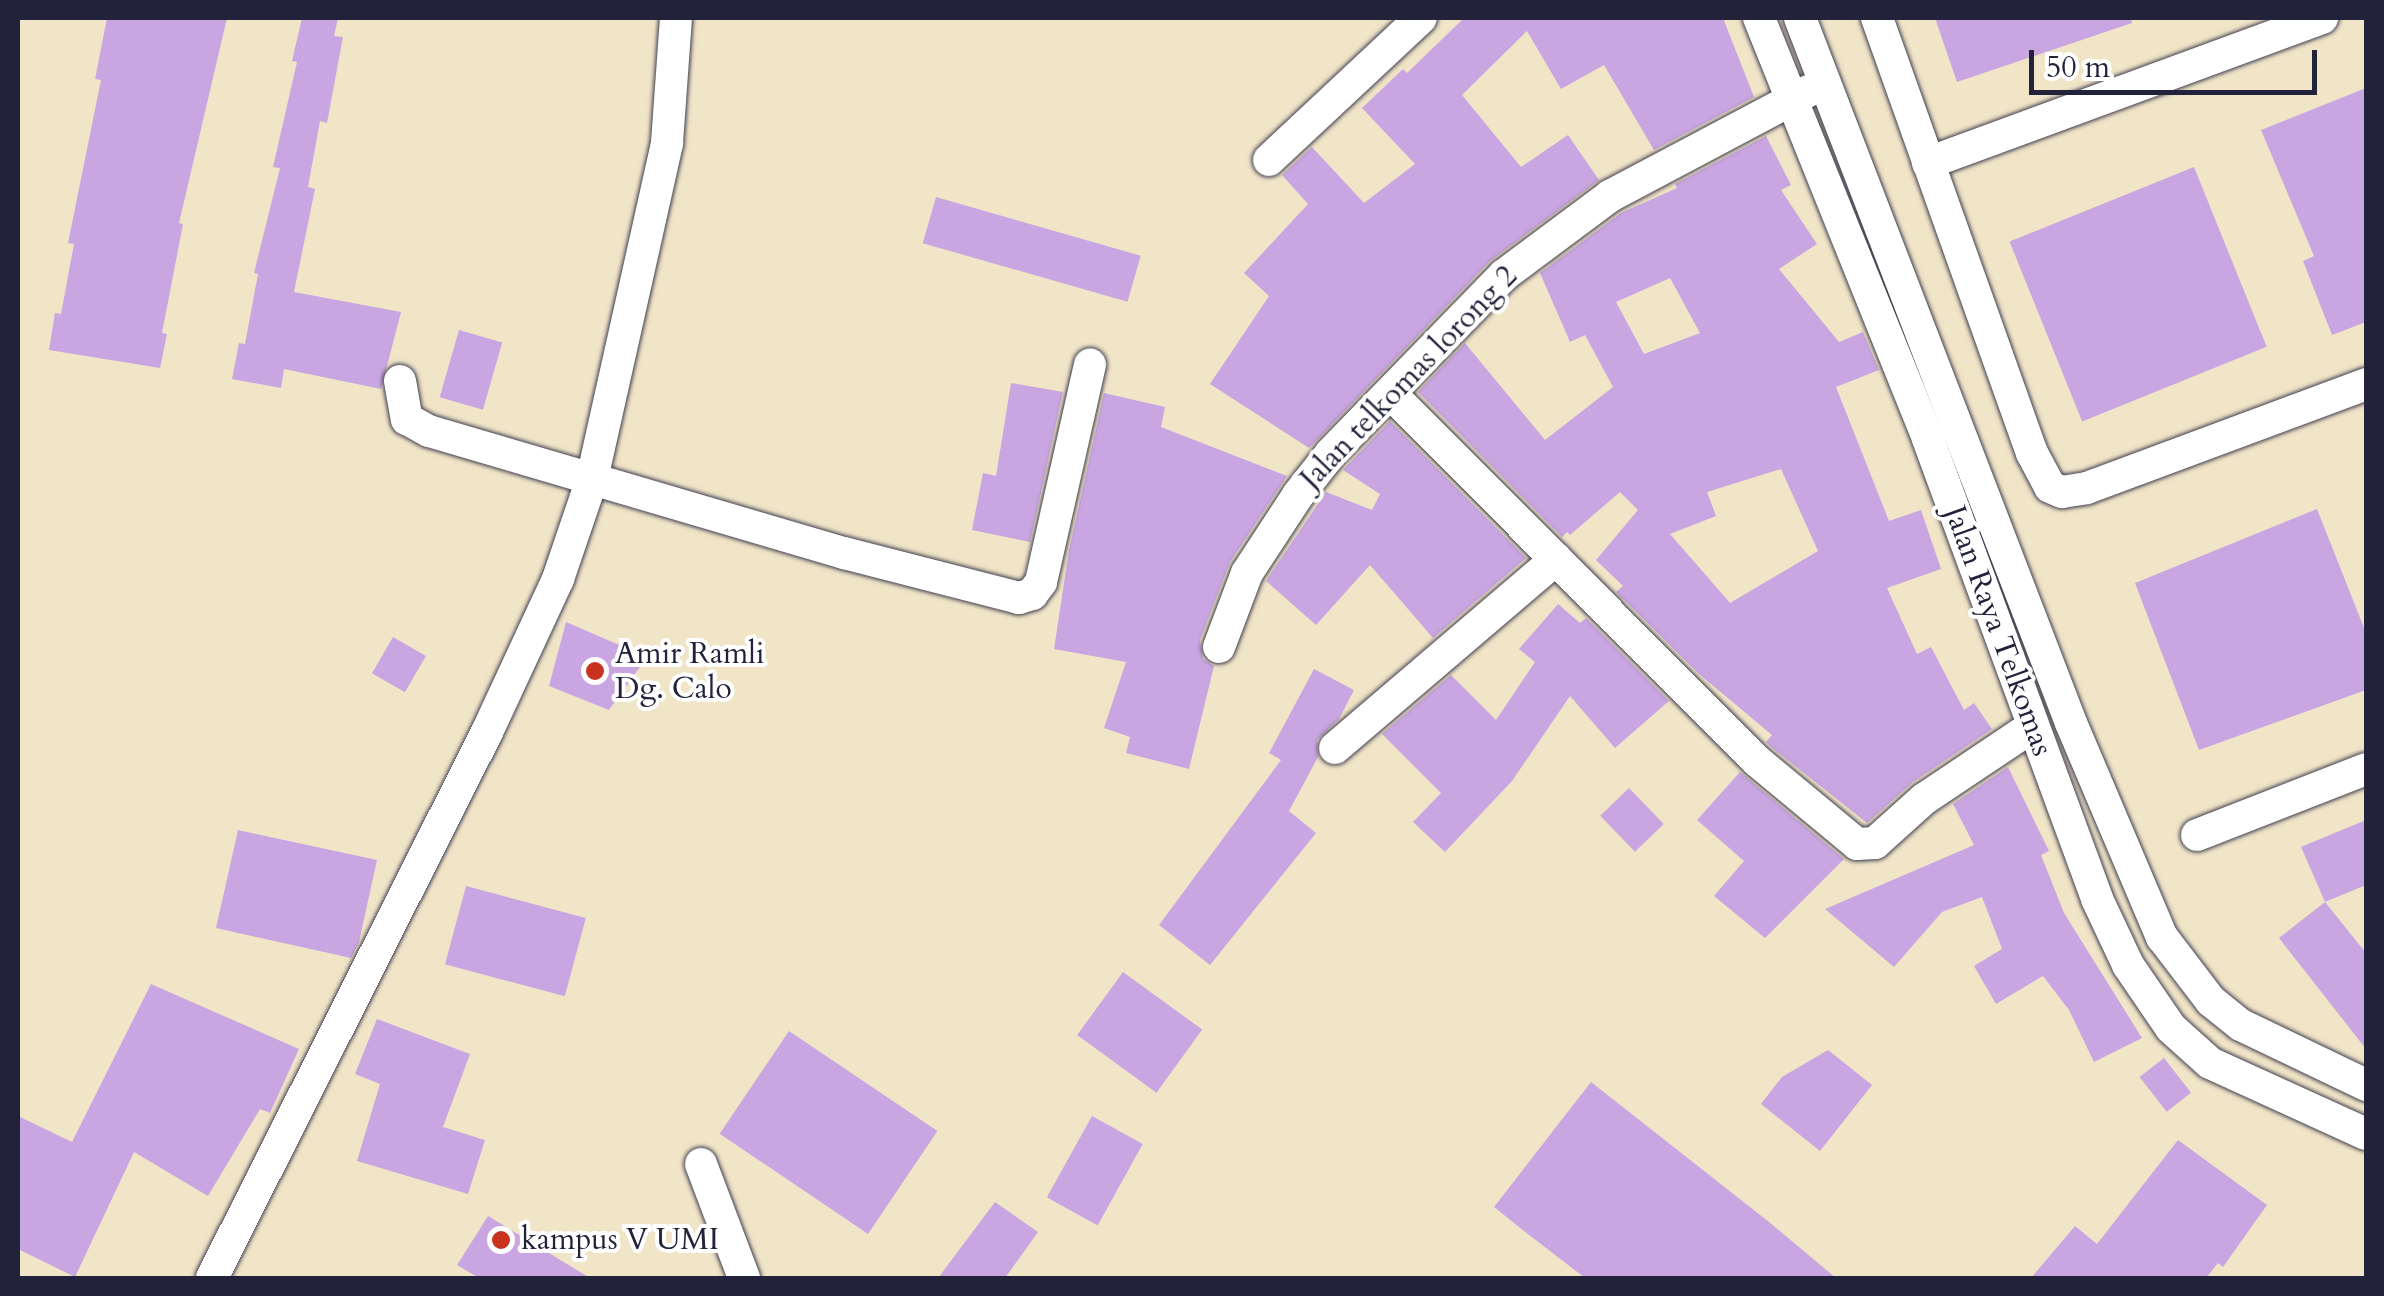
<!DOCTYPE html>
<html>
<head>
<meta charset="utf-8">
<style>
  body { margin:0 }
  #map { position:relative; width:2384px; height:1296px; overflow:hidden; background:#f1e5c8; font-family:Cardo,serif }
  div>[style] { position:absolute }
  .building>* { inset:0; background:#c9a6e1; transform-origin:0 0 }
  .roads { filter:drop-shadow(0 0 2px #413f50) drop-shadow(0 0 2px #413f50) }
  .minor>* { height:32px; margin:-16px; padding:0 16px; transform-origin:16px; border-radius:16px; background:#fff }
  .dots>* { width:28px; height:28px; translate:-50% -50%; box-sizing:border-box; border:5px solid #fff; border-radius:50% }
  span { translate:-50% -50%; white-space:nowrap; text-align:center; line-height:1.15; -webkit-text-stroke:8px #fff; paint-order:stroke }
  .street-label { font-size:30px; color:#22223b }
  .poi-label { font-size:30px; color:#22223b }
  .left { translate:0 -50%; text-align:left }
  .frame { position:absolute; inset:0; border:20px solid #22223b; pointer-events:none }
  .scale { position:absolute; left:2029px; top:50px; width:288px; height:45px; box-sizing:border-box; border:5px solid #22223b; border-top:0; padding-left:12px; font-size:30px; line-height:35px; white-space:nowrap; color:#22223b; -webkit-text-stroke:8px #fff; paint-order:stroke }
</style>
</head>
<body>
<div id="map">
  <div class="building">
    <i style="clip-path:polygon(107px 18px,227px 18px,179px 223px,183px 224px,162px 333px,167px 334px,160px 368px,49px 350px,55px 313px,61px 314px,74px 244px,68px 243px,101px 80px,95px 79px)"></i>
    <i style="clip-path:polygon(302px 18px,338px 18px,334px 36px,343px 37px,327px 123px,320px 121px,308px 187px,315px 189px,294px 292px,401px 312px,381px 389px,284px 369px,281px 388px,232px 379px,239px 343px,245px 344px,258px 274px,254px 273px,280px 168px,273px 167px,297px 62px,292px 61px)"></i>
    <i style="clip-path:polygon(1464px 18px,1723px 18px,1754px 97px,1654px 150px,1604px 65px,1561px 89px,1527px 31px,1462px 95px,1521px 167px,1568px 135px,1599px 180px,1490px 261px,1309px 448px,1210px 384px,1269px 296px,1244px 273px,1308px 204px,1282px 175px,1312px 147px,1364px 203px,1415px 164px,1362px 108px,1403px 69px,1407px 73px)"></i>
    <i style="clip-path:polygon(1935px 18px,2131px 18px,2132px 23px,1957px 82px)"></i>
    <i style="clip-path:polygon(2366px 88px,2366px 322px,2332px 335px,2303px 261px,2314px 256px,2261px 130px)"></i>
    <i style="clip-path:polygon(evenodd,1766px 136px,1791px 185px,1781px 190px,1817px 244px,1779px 269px,1839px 342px,1863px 332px,1879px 370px,1836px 387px,1889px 521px,1921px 510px,1941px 569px,1887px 588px,1917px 654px,1931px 647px,1964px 710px,1974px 703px,1992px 729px,1913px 782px,1867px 823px,1770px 746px,1766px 742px,1772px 735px,1699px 674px,1616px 592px,1623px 586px,1596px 560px,1638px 510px,1620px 492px,1570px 535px,1567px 532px,1562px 537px,1418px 392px,1465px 343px,1545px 440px,1613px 387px,1585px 335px,1570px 342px,1540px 273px,1621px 213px,1677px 188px,1675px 184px,1766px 136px,1670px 278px,1700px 333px,1644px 354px,1616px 302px,1670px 278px,1766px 136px,1781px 469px,1818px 551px,1730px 603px,1670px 534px,1716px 516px,1707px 492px,1781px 469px)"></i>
    <i style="left:2194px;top:167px;width:194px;height:199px;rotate:68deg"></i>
    <i style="left:936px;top:197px;width:213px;height:48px;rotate:16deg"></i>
    <i style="left:459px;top:330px;width:45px;height:70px;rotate:16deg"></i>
    <i style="clip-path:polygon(1011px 383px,1063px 392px,1030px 542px,972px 530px,983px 473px,996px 476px)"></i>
    <i style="clip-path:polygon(1104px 393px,1165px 407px,1161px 427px,1287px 476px,1230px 562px,1200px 640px,1203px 659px,1214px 666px,1189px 769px,1126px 753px,1130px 737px,1104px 728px,1126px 662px,1054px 649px,1069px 550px)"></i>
    <i style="clip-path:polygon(1390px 421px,1526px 558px,1433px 638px,1370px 565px,1316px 625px,1266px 581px,1326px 492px,1372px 510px,1380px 494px,1343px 470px)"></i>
    <i style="clip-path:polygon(2317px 509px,2366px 633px,2366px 690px,2199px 750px,2135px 583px)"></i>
    <i style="clip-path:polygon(1558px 604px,1580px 623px,1586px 618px,1669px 701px,1615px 748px,1570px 696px,1512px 781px,1445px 852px,1413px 822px,1441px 793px,1382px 734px,1451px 675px,1496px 720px,1535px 662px,1519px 649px)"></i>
    <i style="clip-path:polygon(566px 622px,647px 657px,609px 710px,549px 686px)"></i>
    <i style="left:393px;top:637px;width:38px;height:42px;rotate:30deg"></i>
    <i style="clip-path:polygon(1314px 669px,1354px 690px,1339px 719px,1317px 740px,1318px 757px,1289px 811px,1316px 833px,1210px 965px,1159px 925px,1281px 760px,1269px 753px)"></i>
    <i style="clip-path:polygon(2008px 767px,2049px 851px,2041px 855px,2064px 913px,2142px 1038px,2094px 1062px,2069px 1010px,2043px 976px,1996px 1004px,1974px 966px,2002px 949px,1982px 897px,1942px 912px,1894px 967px,1825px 909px,1974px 845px,1953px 804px)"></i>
    <i style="clip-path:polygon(1740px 772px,1844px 859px,1765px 938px,1714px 896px,1744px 861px,1697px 820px)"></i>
    <i style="left:1629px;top:788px;width:50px;height:40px;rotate:46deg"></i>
    <i style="clip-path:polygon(2366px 820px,2366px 885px,2325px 902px,2301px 847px)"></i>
    <i style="clip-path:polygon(238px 830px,377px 860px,359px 942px,351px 958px,216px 928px)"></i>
    <i style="left:466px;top:886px;width:124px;height:81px;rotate:15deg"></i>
    <i style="clip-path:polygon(2325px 902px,2366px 953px,2366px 1049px,2279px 938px)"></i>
    <i style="left:1123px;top:972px;width:98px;height:78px;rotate:36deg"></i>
    <i style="clip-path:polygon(151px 984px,299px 1049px,270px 1113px,260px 1109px,208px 1196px,134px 1152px,75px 1277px,18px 1249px,18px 1116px,72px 1142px)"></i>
    <i style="clip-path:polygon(377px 1019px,470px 1054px,443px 1127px,485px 1140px,468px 1194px,357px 1161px,380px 1084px,355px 1074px)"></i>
    <i style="left:789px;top:1031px;width:179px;height:124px;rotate:34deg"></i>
    <i style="clip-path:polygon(1828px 1050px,1872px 1085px,1820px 1151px,1761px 1104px,1782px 1077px)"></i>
    <i style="left:2164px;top:1058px;width:44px;height:31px;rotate:52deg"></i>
    <i style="clip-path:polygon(1591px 1082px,1769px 1222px,1836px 1278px,1585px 1278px,1524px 1231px,1494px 1207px)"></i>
    <i style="left:1092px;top:1116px;width:58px;height:93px;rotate:29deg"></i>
    <i style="clip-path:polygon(2178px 1140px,2267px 1205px,2223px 1267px,2218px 1263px,2206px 1278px,2031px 1278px,2075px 1226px,2097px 1244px)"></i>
    <i style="clip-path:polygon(995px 1202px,1038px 1232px,1005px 1278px,938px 1278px)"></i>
    <i style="clip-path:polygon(488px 1216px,590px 1278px,479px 1278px,457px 1265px)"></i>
  </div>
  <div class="roads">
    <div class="minor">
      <i style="left:1759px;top:18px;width:454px;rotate:68.1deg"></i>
      <i style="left:1928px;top:439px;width:490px;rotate:69.8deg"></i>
      <i style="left:2097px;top:899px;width:73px;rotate:64.8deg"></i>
      <i style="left:2128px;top:965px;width:76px;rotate:55.7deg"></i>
      <i style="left:2171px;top:1028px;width:52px;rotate:41.9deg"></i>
      <i style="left:2210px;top:1063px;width:171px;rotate:24.5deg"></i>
      <i style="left:1800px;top:18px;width:755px;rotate:68.97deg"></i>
      <i style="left:2071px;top:723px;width:233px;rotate:67deg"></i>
      <i style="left:2162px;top:937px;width:81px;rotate:52.6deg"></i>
      <i style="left:2211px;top:1001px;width:38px;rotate:39deg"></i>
      <i style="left:2241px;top:1025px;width:139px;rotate:25.6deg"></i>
      <i style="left:1877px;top:18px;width:462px;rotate:70.4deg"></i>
      <i style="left:2032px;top:453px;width:38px;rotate:62deg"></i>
      <i style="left:2050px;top:487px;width:13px;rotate:23deg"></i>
      <i style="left:2062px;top:492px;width:25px;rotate:-9deg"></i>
      <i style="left:2087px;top:488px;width:298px;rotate:-20.4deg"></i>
      <i style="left:1269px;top:160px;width:208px;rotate:-43.1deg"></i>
      <i style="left:1928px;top:163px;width:420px;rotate:-20.2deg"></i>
      <i style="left:400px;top:381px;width:39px;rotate:80deg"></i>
      <i style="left:407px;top:419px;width:25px;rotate:29deg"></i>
      <i style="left:429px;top:431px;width:433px;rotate:16.4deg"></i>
      <i style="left:844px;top:553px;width:181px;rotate:14.4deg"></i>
      <i style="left:1019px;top:598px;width:14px;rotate:-17deg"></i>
      <i style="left:1032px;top:594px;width:15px;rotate:-53deg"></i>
      <i style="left:1041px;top:582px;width:223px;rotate:-77.3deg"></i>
      <i style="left:1392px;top:395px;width:517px;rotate:45.08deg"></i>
      <i style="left:1757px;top:761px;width:130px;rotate:39.7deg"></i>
      <i style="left:1857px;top:844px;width:18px;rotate:-3deg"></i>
      <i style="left:1875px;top:843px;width:66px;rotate:-41.9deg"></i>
      <i style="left:1924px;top:799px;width:131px;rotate:-33.8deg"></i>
      <i style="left:1219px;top:647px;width:79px;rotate:-69.3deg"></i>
      <i style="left:1247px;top:573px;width:93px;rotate:-56.8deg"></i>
      <i style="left:1298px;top:495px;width:53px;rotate:-51.8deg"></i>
      <i style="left:1331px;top:453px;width:248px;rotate:-45.8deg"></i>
      <i style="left:1504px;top:275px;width:132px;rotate:-36.7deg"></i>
      <i style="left:1610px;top:196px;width:224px;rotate:-27.9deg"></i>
      <i style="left:1335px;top:748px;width:291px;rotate:-40.5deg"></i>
      <i style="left:2197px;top:835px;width:181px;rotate:-21.3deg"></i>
      <i style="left:701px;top:1164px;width:122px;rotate:69.3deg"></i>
      <i style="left:212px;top:1278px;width:611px;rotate:-63.27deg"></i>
      <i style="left:487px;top:732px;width:169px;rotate:-65.1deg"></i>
      <i style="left:558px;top:579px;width:106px;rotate:-71.2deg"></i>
      <i style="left:592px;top:479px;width:344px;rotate:-77.4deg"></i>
      <i style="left:667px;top:143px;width:125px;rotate:-85.9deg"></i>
    </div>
  </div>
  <div class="dots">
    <i style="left:595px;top:671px;background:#c8321e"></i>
    <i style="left:501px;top:1240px;background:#c8321e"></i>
  </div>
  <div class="street-label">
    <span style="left:1409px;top:378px;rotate:-46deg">Jalan telkomas lorong 2</span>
    <span style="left:1998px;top:631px;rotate:70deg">Jalan Raya Telkomas</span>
  </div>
  <div class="poi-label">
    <span class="left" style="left:615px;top:671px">Amir Ramli<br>Dg. Calo</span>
    <span class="left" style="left:521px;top:1240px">kampus V UMI</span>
  </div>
  <div class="frame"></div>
  <div class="scale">50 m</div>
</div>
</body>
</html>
